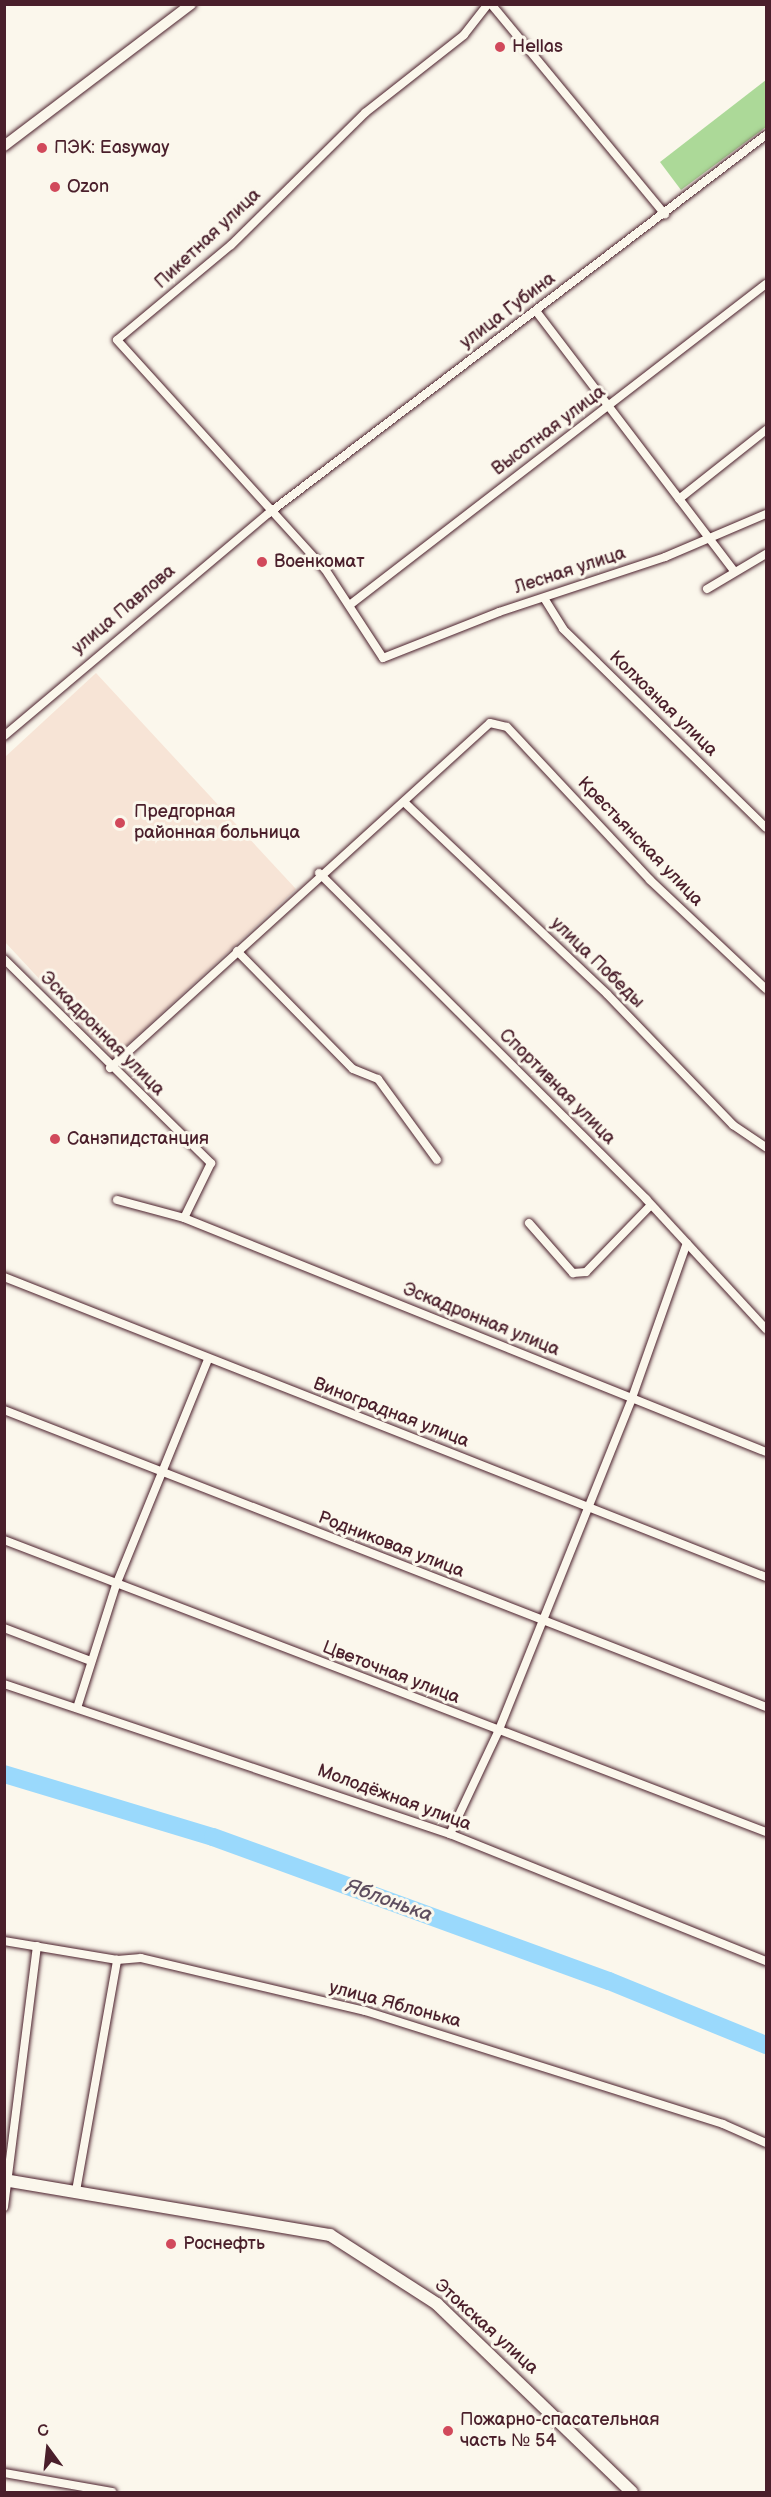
<!DOCTYPE html>
<html>
<head>
<meta charset="utf-8">
<style>
  body { margin:0 }
  #map { position:relative; width:771px; height:2497px; overflow:hidden; background:#fbf7ec; font-family:"Balsamiq Sans",sans-serif }
  div>[style] { position:absolute }
  .built>* { inset:0; background:#f7e4d6 }
  .green>* { inset:0; background:#acd998 }
  .river>* { height:18px; margin:-9px; padding:0 9px; transform-origin:9px; border-radius:9px; background:#9ad9fc }
  .roads { filter:drop-shadow(0 0 2px #4a1f2b) drop-shadow(0 0 2px #4a1f2b) }
  .minor>* { height:8px; margin:-4px; padding:0 4px; transform-origin:4px; border-radius:4px; background:#fbf7ec }
  .tertiary>* { height:10px; margin:-5px; padding:0 5px; transform-origin:5px; border-radius:5px; background:#fbf7ec }
  .secondary>* { height:12px; margin:-6px; padding:0 6px; transform-origin:6px; border-radius:6px; background:#fbf7ec }
  .dots>* { width:16px; height:16px; translate:-50% -50%; box-sizing:border-box; border:3px solid #fbf7ec; border-radius:50% }
  span { translate:-50% -50%; white-space:nowrap; text-align:center; line-height:1.15; -webkit-text-stroke:6px #fbf7ec; paint-order:stroke }
  .poi-label { font-size:18px; color:#4a1f2b }
  .left { translate:0 -50%; text-align:left }
  .street-label { font-size:18px; color:#4a1f2b }
  .water-label { font-size:20px; color:#5e4e5f; font-style:italic }
  .frame { position:absolute; inset:0; border:6px solid #4a1f2b; pointer-events:none }
  .north { position:absolute; left:18px; top:2419px; width:60px; height:60px; -webkit-text-stroke:4px #fbf7ec; paint-order:stroke; rotate:345deg; font-size:16px; font-weight:700; line-height:24px; text-align:center; color:#4a1f2b }
  .north::after { content:''; display:block; margin:auto; width:21px; height:27px; background:#4a1f2b; clip-path:polygon(50% 0,100% 100%,50% 72%,0 100%) }
</style>
</head>
<body>
<div id="map">
  <div class="built">
    <i style="clip-path:polygon(96px 673px,296px 889px,113px 1058px,4px 941px,5px 757px)"></i>
  </div>
  <div class="green">
    <i style="clip-path:polygon(766px 80px,766px 127px,681px 190px,660px 162px)"></i>
  </div>
  <div class="river">
    <i style="left:4px;top:1774px;width:218px;rotate:16.8deg"></i>
    <i style="left:213px;top:1837px;width:421px;rotate:20deg"></i>
    <i style="left:609px;top:1981px;width:170px;rotate:22.2deg"></i>
  </div>
  <div class="roads">
    <div class="minor">
      <i style="left:488px;top:4px;width:39px;rotate:128deg"></i>
      <i style="left:464px;top:35px;width:126px;rotate:141.8deg"></i>
      <i style="left:365px;top:113px;width:188px;rotate:135.4deg"></i>
      <i style="left:231px;top:245px;width:148px;rotate:140.2deg"></i>
      <i style="left:117px;top:340px;width:309px;rotate:47.8deg"></i>
      <i style="left:325px;top:569px;width:106px;rotate:56.9deg"></i>
      <i style="left:383px;top:658px;width:125px;rotate:-21.6deg"></i>
      <i style="left:499px;top:612px;width:175px;rotate:-18.3deg"></i>
      <i style="left:665px;top:557px;width:110px;rotate:-23.1deg"></i>
      <i style="left:491px;top:4px;width:273px;rotate:50.4deg"></i>
      <i style="left:536px;top:311px;width:327px;rotate:52.7deg"></i>
      <i style="left:679px;top:499px;width:111px;rotate:-38.4deg"></i>
      <i style="left:707px;top:589px;width:69px;rotate:-30.7deg"></i>
      <i style="left:544px;top:598px;width:36px;rotate:58deg"></i>
      <i style="left:563px;top:629px;width:284px;rotate:44.4deg"></i>
      <i style="left:351px;top:604px;width:524px;rotate:-37.64deg"></i>
      <i style="left:4px;top:736px;width:346px;rotate:-40.1deg"></i>
      <i style="left:269px;top:513px;width:624px;rotate:-37.26deg"></i>
      <i style="left:404px;top:802px;width:279px;rotate:43.4deg"></i>
      <i style="left:607px;top:994px;width:182px;rotate:46.1deg"></i>
      <i style="left:733px;top:1125px;width:40px;rotate:34deg"></i>
      <i style="left:319px;top:873px;width:462px;rotate:44.9deg"></i>
      <i style="left:646px;top:1199px;width:177px;rotate:47.3deg"></i>
      <i style="left:237px;top:951px;width:165px;rotate:45.5deg"></i>
      <i style="left:353px;top:1069px;width:27px;rotate:22deg"></i>
      <i style="left:378px;top:1079px;width:100px;rotate:53.9deg"></i>
      <i style="left:4px;top:959px;width:291px;rotate:44.6deg"></i>
      <i style="left:211px;top:1163px;width:61px;rotate:116.1deg"></i>
      <i style="left:184px;top:1218px;width:627px;rotate:21.9deg"></i>
      <i style="left:110px;top:1068px;width:513px;rotate:-42.24deg"></i>
      <i style="left:490px;top:723px;width:17px;rotate:13deg"></i>
      <i style="left:507px;top:727px;width:209px;rotate:46.9deg"></i>
      <i style="left:650px;top:880px;width:159px;rotate:43.2deg"></i>
      <i style="left:117px;top:1200px;width:69px;rotate:15deg"></i>
      <i style="left:529px;top:1223px;width:67px;rotate:48.7deg"></i>
      <i style="left:573px;top:1273px;width:13px;rotate:-4deg"></i>
      <i style="left:586px;top:1272px;width:93px;rotate:-45.9deg"></i>
      <i style="left:4px;top:1277px;width:819px;rotate:21.49deg"></i>
      <i style="left:4px;top:1410px;width:818px;rotate:21.29deg"></i>
      <i style="left:4px;top:1540px;width:816px;rotate:20.97deg"></i>
      <i style="left:4px;top:1628px;width:90px;rotate:20.9deg"></i>
      <i style="left:4px;top:1684px;width:471px;rotate:18.6deg"></i>
      <i style="left:450px;top:1834px;width:341px;rotate:21.9deg"></i>
      <i style="left:77px;top:1708px;width:129px;rotate:-72.4deg"></i>
      <i style="left:116px;top:1585px;width:244px;rotate:-67.8deg"></i>
      <i style="left:450px;top:1834px;width:113px;rotate:-64.8deg"></i>
      <i style="left:498px;top:1732px;width:360px;rotate:-68.1deg"></i>
      <i style="left:632px;top:1398px;width:164px;rotate:-70.5deg"></i>
      <i style="left:4px;top:1941px;width:115px;rotate:9.5deg"></i>
      <i style="left:117px;top:1960px;width:24px;rotate:-5deg"></i>
      <i style="left:141px;top:1958px;width:230px;rotate:13.3deg"></i>
      <i style="left:365px;top:2011px;width:375px;rotate:17.5deg"></i>
      <i style="left:723px;top:2124px;width:47px;rotate:23.8deg"></i>
      <i style="left:76px;top:2191px;width:235px;rotate:-79.9deg"></i>
      <i style="left:4px;top:2207px;width:263px;rotate:-82.8deg"></i>
      <i style="left:4px;top:2473px;width:110px;rotate:10deg"></i>
    </div>
    <div class="tertiary">
      <i style="left:4px;top:146px;width:235px;rotate:-37.2deg"></i>
    </div>
    <div class="secondary">
      <i style="left:4px;top:2180px;width:331px;rotate:9.6deg"></i>
      <i style="left:330px;top:2235px;width:127px;rotate:32.8deg"></i>
      <i style="left:437px;top:2304px;width:271px;rotate:44deg"></i>
    </div>
  </div>
  <div class="dots">
    <i style="left:500px;top:47px;background:#d1495b"></i>
    <i style="left:42px;top:148px;background:#d1495b"></i>
    <i style="left:55px;top:187px;background:#d1495b"></i>
    <i style="left:262px;top:562px;background:#d1495b"></i>
    <i style="left:120px;top:823px;background:#d1495b"></i>
    <i style="left:55px;top:1139px;background:#d1495b"></i>
    <i style="left:171px;top:2244px;background:#d1495b"></i>
    <i style="left:448px;top:2431px;background:#d1495b"></i>
  </div>
  <div class="poi-label">
    <span class="left" style="left:512px;top:47px">Hellas</span>
    <span class="left" style="left:54px;top:148px">ПЭК: Easyway</span>
    <span class="left" style="left:67px;top:187px">Ozon</span>
    <span class="left" style="left:274px;top:562px">Военкомат</span>
    <span class="left" style="left:134px;top:823px">Предгорная<br>районная больница</span>
    <span class="left" style="left:67px;top:1139px">Санэпидстанция</span>
    <span class="left" style="left:183px;top:2244px">Роснефть</span>
    <span class="left" style="left:460px;top:2431px">Пожарно-спасательная<br>часть № 54</span>
  </div>
  <div class="street-label">
    <span style="left:208px;top:239px;rotate:-43deg">Пикетная улица</span>
    <span style="left:508px;top:311px;rotate:-37deg">улица Губина</span>
    <span style="left:549px;top:431px;rotate:-37deg">Высотная улица</span>
    <span style="left:570px;top:571px;rotate:-18deg">Лесная улица</span>
    <span style="left:124px;top:610px;rotate:-40deg">улица Павлова</span>
    <span style="left:663px;top:704px;rotate:44deg">Колхозная улица</span>
    <span style="left:640px;top:842px;rotate:46deg">Крестьянская улица</span>
    <span style="left:597px;top:963px;rotate:44deg">улица Победы</span>
    <span style="left:102px;top:1034px;rotate:45deg">Эскадронная улица</span>
    <span style="left:557px;top:1087px;rotate:45deg">Спортивная улица</span>
    <span style="left:481px;top:1320px;rotate:22deg">Эскадронная улица</span>
    <span style="left:391px;top:1413px;rotate:21deg">Виноградная улица</span>
    <span style="left:391px;top:1545px;rotate:21deg">Родниковая улица</span>
    <span style="left:391px;top:1673px;rotate:21deg">Цветочная улица</span>
    <span style="left:394px;top:1798px;rotate:20deg">Молодёжная улица</span>
    <span style="left:395px;top:2005px;rotate:15deg">улица Яблонька</span>
    <span style="left:486px;top:2327px;rotate:42deg">Этокская улица</span>
  </div>
  <div class="water-label">
    <span style="left:389px;top:1901px;rotate:20deg">Яблонька</span>
  </div>
  <div class="frame"></div>
  <div class="north">С</div>
</div>
</body>
</html>
